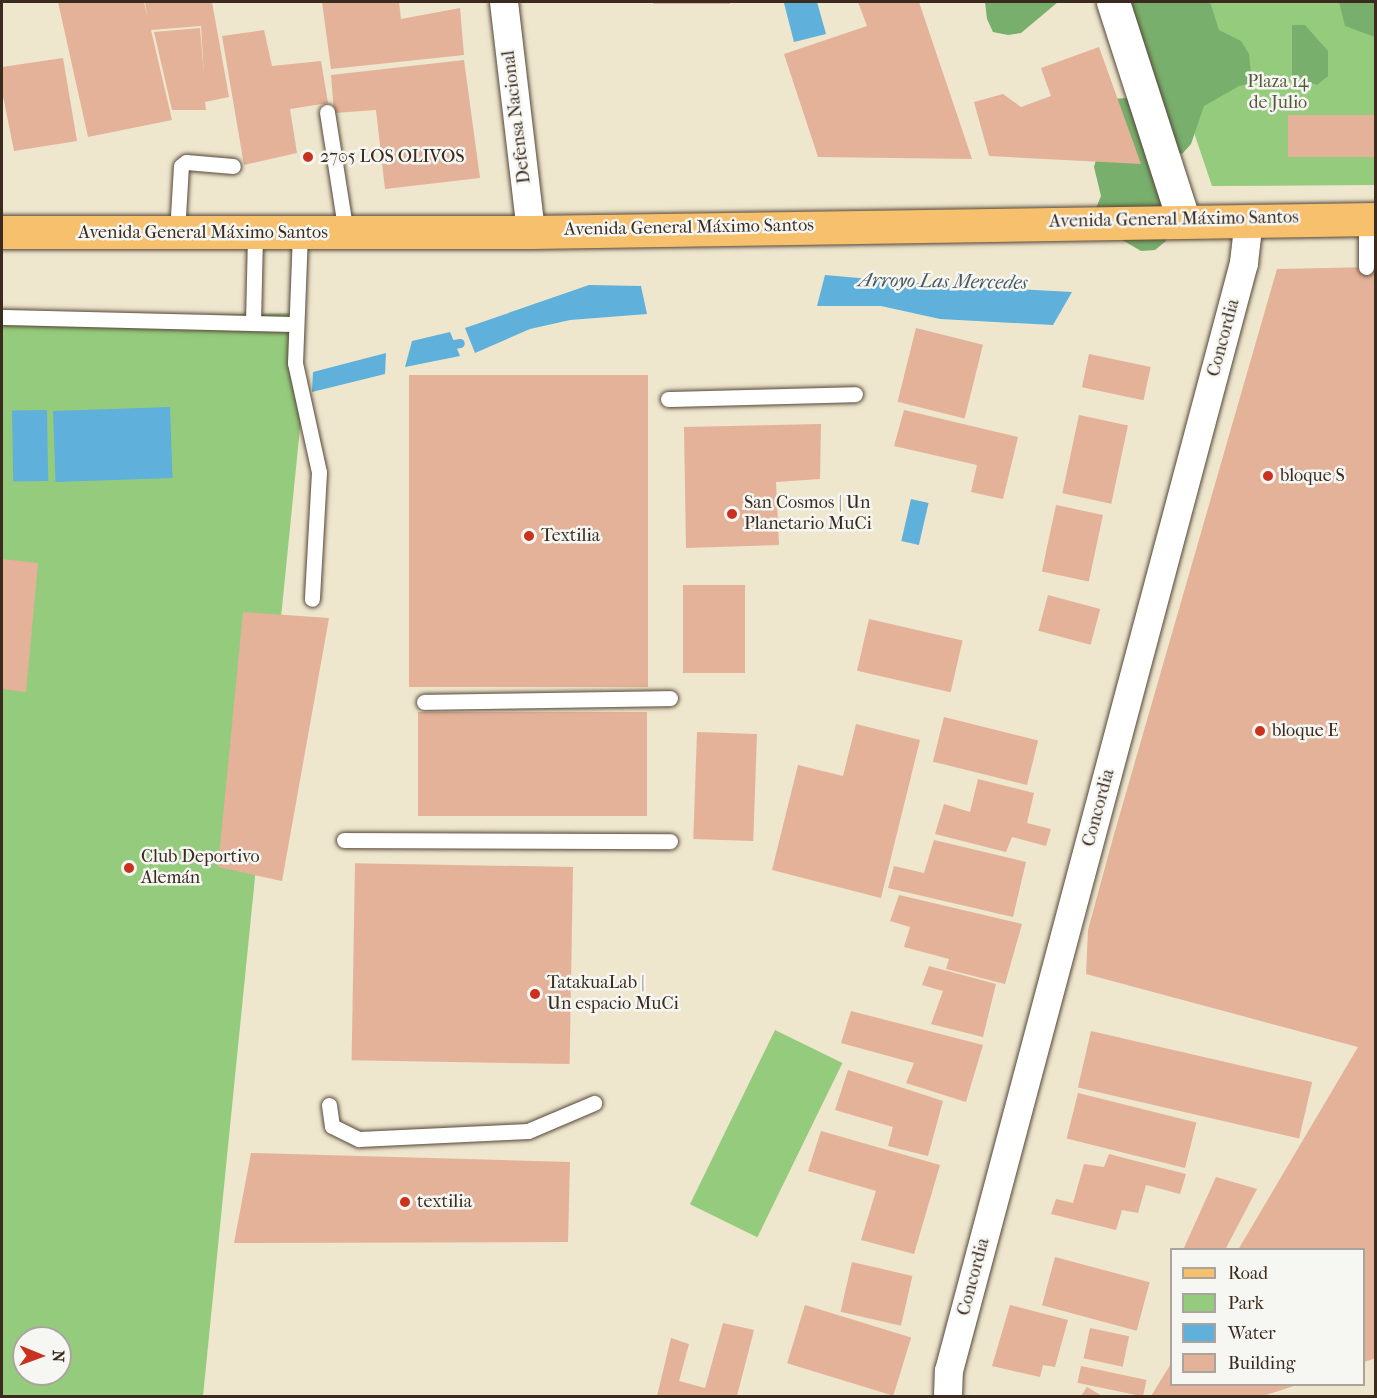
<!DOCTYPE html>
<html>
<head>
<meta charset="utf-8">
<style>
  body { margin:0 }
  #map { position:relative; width:1377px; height:1398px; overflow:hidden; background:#eee6cd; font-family:"IM FELL French Canon",serif }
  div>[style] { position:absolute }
  .green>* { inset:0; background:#95cb7d; transform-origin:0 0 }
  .forest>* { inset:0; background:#78af6c }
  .water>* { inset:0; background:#5fb0da; transform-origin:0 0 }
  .stream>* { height:9px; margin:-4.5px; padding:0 4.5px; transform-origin:4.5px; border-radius:4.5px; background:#5fb0da }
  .building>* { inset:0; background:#e3b299; transform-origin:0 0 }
  .roads { filter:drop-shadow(0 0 2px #564638) drop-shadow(0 0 2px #564638) }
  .service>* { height:15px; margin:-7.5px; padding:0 7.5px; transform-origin:7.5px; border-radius:7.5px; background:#fff }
  .minor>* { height:28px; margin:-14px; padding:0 14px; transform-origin:14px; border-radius:14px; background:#fff }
  .tertiary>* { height:33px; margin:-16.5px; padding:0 16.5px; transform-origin:16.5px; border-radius:16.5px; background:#fff }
  .primary>* { height:33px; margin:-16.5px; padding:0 16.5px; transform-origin:16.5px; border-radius:16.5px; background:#f7c06c }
  .dots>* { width:16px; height:16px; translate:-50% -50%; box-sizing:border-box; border:3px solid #f6f6f2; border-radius:50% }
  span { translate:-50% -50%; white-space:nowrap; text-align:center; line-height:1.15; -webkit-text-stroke:5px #f6f6f2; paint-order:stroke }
  .park-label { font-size:18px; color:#565a3a }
  .street-label { font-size:18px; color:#3b2a1e }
  .poi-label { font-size:18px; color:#3b2a1e }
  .left { translate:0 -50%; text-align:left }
  .water-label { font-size:20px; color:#485960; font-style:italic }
  .frame { position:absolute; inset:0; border:3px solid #3b2a1e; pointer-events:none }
  .legend { position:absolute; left:1170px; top:1248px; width:195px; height:138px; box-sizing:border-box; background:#f6f6f2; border:2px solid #aba49d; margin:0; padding:8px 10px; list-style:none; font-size:18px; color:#3b2a1e }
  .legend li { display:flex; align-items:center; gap:12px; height:30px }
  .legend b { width:30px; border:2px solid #aba49d }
  .north { position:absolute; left:12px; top:1326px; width:60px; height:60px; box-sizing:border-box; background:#f6f6f2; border:2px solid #aba49d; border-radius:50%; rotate:91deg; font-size:16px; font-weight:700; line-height:24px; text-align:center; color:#3b2a1e }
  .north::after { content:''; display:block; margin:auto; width:21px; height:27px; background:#c8321e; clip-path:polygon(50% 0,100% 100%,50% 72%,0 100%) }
</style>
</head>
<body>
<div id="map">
  <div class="green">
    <i style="clip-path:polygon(1150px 2px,1375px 2px,1375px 185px,1212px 186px)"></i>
    <i style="clip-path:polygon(evenodd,301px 313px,303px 398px,203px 1396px,2px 1396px,2px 319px,301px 313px,24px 1338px,60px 1338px,60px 1374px,24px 1374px,24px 1338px)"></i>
    <i style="left:775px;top:1030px;width:75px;height:194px;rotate:26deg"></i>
  </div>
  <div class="forest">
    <i style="clip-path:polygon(985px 2px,1058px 2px,1021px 33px,1008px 35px,993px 32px,987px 19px)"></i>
    <i style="clip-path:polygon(1128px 2px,1210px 2px,1219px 30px,1241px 41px,1249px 54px,1252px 83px,1239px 86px,1204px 106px,1191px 144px,1182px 154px,1169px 150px,1166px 241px,1155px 250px,1141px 251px,1107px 231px,1096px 208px,1101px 196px,1094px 167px,1113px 99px,1127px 98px)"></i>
    <i style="clip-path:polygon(1339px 2px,1375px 2px,1375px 37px,1345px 26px)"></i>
    <i style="clip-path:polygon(1292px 25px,1305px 25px,1328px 51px,1328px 76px,1317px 85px,1292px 76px)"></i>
  </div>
  <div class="water">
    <i style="clip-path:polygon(817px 2px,826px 34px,794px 42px,784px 3px)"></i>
    <i style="clip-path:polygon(825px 275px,937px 285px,1072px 292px,1053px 325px,940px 319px,881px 306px,817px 306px)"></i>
    <i style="clip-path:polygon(589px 285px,641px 286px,647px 314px,570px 320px,530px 329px,475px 353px,465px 328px)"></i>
    <i style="clip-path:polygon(450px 332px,460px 356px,405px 367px,412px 341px)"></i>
    <i style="clip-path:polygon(386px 353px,385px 374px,312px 392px,313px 372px)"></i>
    <i style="left:170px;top:407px;width:71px;height:117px;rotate:88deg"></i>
    <i style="left:47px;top:410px;width:71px;height:35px;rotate:89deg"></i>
    <i style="left:911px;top:499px;width:18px;height:43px;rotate:13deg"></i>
  </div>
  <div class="stream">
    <i style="left:443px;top:346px;width:17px;rotate:-10deg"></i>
  </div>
  <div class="building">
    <i style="clip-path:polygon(58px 2px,144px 2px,147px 16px,145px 2px,212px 2px,229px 97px,205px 102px,206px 110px,172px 110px,154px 32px,200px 28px,204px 76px,201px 26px,151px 30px,172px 120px,88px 137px)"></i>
    <i style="clip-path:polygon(322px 2px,399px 2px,401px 19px,460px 8px,464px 55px,331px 69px)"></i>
    <i style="left:653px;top:2px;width:77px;height:2px"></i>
    <i style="clip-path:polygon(858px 2px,919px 2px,972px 159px,818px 157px,784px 54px,867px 26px)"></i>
    <i style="clip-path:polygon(264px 30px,272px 66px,321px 61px,328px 103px,290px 109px,297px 153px,244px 165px,222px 36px)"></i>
    <i style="clip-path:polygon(1099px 47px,1141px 164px,989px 156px,974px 102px,1003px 94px,1021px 107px,1051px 96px,1041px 68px)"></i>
    <i style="clip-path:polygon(63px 58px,77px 141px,14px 151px,2px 91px,2px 67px)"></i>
    <i style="clip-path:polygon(464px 60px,480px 178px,385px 189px,376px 110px,334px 113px,331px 75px)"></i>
    <i style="left:1288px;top:115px;width:88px;height:42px"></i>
    <i style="clip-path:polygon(1376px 267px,1376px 1358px,1364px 1362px,1364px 1250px,1238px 1250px,1358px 1047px,1086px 974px,1088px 930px,1113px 838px,1277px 269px)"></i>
    <i style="left:916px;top:328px;width:69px;height:76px;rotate:14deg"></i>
    <i style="left:1089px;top:354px;width:63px;height:34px;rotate:12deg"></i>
    <i style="left:648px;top:375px;width:312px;height:239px;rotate:90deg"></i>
    <i style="clip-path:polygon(904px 410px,1018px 437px,1003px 499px,971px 492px,977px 465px,894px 446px)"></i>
    <i style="left:1079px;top:415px;width:50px;height:80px;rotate:12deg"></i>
    <i style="clip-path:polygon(821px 424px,820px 479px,776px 482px,779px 545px,686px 548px,684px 427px)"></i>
    <i style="left:1056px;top:505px;width:48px;height:68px;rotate:12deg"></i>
    <i style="clip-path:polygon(2px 559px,38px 563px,26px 692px,2px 689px)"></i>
    <i style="left:683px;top:585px;width:62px;height:88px"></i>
    <i style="left:1048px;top:595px;width:54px;height:37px;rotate:15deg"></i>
    <i style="clip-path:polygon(243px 612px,329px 618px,282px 881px,218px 867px)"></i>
    <i style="left:869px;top:619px;width:96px;height:53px;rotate:13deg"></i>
    <i style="left:418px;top:712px;width:229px;height:104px"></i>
    <i style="left:944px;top:717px;width:97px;height:46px;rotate:14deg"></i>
    <i style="clip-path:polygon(856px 724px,920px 740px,881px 898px,772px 870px,798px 765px,843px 776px)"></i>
    <i style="left:697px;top:732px;width:60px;height:107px;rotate:2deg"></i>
    <i style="clip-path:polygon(978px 779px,1034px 793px,1027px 823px,1051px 829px,1046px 846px,1012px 837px,1006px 852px,935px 834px,944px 804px,970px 812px)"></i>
    <i style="clip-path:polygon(934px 840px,1026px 862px,1013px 917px,888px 888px,894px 866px,924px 873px)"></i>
    <i style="left:573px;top:867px;width:197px;height:218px;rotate:91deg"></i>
    <i style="clip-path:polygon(899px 895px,1022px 924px,1005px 984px,946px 969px,949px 959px,904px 947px,910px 927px,890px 921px)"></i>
    <i style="clip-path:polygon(929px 966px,996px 984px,983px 1037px,931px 1024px,943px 991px,922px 985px)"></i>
    <i style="clip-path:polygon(851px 1011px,983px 1045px,966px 1102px,906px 1083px,914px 1063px,841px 1043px)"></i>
    <i style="left:1091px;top:1031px;width:227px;height:58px;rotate:13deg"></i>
    <i style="clip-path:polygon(848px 1070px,943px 1101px,928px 1156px,888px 1146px,893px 1127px,835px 1110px)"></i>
    <i style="left:1078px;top:1093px;width:122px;height:47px;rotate:14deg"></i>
    <i style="clip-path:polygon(821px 1131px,940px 1165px,914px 1254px,861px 1240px,876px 1191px,808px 1171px)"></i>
    <i style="clip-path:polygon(251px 1153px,570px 1162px,568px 1242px,234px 1243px)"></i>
    <i style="clip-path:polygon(1109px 1154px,1186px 1174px,1180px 1194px,1146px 1185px,1138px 1213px,1122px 1210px,1116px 1230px,1051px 1214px,1056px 1199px,1073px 1203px,1084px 1164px,1104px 1167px)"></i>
    <i style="clip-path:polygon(1216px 1177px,1257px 1189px,1225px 1250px,1183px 1250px)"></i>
    <i style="left:1055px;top:1257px;width:98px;height:50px;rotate:15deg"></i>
    <i style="left:852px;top:1262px;width:62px;height:51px;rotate:13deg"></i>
    <i style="left:805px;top:1305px;width:111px;height:61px;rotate:17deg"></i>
    <i style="clip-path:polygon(1010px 1305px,1068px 1320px,1055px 1367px,1043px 1365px,1040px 1377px,992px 1366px)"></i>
    <i style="clip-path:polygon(723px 1323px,754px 1330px,737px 1396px,657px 1396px,671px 1338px,689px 1344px,679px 1381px,705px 1388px)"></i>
    <i style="left:1090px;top:1328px;width:40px;height:31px;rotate:12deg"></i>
    <i style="clip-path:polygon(1172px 1362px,1172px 1384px,1297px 1385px,1263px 1396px,1151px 1396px)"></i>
    <i style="left:1081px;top:1366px;width:67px;height:17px;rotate:12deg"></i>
    <i style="clip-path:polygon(1087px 1387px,1102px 1396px,1081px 1396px)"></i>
  </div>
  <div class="roads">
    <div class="service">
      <i style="left:327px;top:112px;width:122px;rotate:81.1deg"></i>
      <i style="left:1366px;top:219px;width:48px;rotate:90deg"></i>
      <i style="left:177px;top:233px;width:67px;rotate:-86.6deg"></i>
      <i style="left:181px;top:166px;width:6px;rotate:-39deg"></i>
      <i style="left:186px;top:162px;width:47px;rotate:4.9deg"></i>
      <i style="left:300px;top:233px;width:130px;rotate:92.2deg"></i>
      <i style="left:295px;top:363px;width:112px;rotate:77.6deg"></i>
      <i style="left:319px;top:472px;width:127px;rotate:93.2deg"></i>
      <i style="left:2px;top:317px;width:293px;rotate:1.4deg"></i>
      <i style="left:253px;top:323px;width:90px;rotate:-88.7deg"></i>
      <i style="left:668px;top:399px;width:187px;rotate:-1.5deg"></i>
      <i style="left:424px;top:702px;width:246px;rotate:-0.9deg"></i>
      <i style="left:344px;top:840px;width:326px;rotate:0.2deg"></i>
      <i style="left:329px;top:1105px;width:21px;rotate:82deg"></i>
      <i style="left:332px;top:1126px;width:30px;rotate:26deg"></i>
      <i style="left:359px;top:1139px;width:169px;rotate:-2.7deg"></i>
      <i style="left:528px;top:1131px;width:72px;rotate:-23deg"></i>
    </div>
    <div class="minor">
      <i style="left:504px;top:2px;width:232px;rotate:83.3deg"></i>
      <i style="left:948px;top:1396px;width:25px;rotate:-88deg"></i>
      <i style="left:949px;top:1371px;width:1147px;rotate:-75.09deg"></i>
      <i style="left:1244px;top:263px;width:44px;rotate:-83.5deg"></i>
    </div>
    <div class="tertiary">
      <i style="left:1113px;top:2px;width:228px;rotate:72.1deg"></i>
    </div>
    <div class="primary">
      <i style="left:2px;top:232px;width:529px"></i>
      <i style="left:531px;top:232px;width:845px;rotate:-0.88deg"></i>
    </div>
  </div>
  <div class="dots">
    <i style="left:308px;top:157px;background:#c8321e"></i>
    <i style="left:1268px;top:476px;background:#c8321e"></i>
    <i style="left:732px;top:514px;background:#c8321e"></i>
    <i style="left:529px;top:536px;background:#c8321e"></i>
    <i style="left:1260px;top:731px;background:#c8321e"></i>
    <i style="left:129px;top:868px;background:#c8321e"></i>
    <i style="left:535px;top:994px;background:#c8321e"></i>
    <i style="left:405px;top:1202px;background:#c8321e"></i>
  </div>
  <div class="park-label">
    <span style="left:1278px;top:93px">Plaza 14<br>de Julio</span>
  </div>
  <div class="street-label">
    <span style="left:517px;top:117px;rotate:-97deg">Defensa Nacional</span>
    <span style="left:1174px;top:220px;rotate:-1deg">Avenida General Máximo Santos</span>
    <span style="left:689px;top:228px;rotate:-1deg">Avenida General Máximo Santos</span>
    <span style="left:203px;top:233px">Avenida General Máximo Santos</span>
    <span style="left:1224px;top:338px;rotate:-75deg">Concordia</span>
    <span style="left:1099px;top:808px;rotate:-75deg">Concordia</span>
    <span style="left:974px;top:1277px;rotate:-75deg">Concordia</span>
  </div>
  <div class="poi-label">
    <span class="left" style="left:320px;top:157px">2705 LOS OLIVOS</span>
    <span class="left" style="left:1280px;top:476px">bloque S</span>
    <span class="left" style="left:744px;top:514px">San Cosmos | Un<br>Planetario MuCi</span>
    <span class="left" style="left:541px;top:536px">Textilia</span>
    <span class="left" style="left:1272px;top:731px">bloque E</span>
    <span class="left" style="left:141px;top:868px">Club Deportivo<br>Alemán</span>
    <span class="left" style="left:547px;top:994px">TatakuaLab |<br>Un espacio MuCi</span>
    <span class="left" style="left:417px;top:1202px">textilia</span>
  </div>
  <div class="water-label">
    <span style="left:943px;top:281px;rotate:1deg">Arroyo Las Mercedes</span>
  </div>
  <div class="frame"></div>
  <ul class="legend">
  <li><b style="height:8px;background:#f7c06c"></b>Road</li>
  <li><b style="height:16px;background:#95cb7d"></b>Park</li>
  <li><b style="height:16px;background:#5fb0da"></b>Water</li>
  <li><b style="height:16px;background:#e3b299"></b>Building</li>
  </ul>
  <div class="north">N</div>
</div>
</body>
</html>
